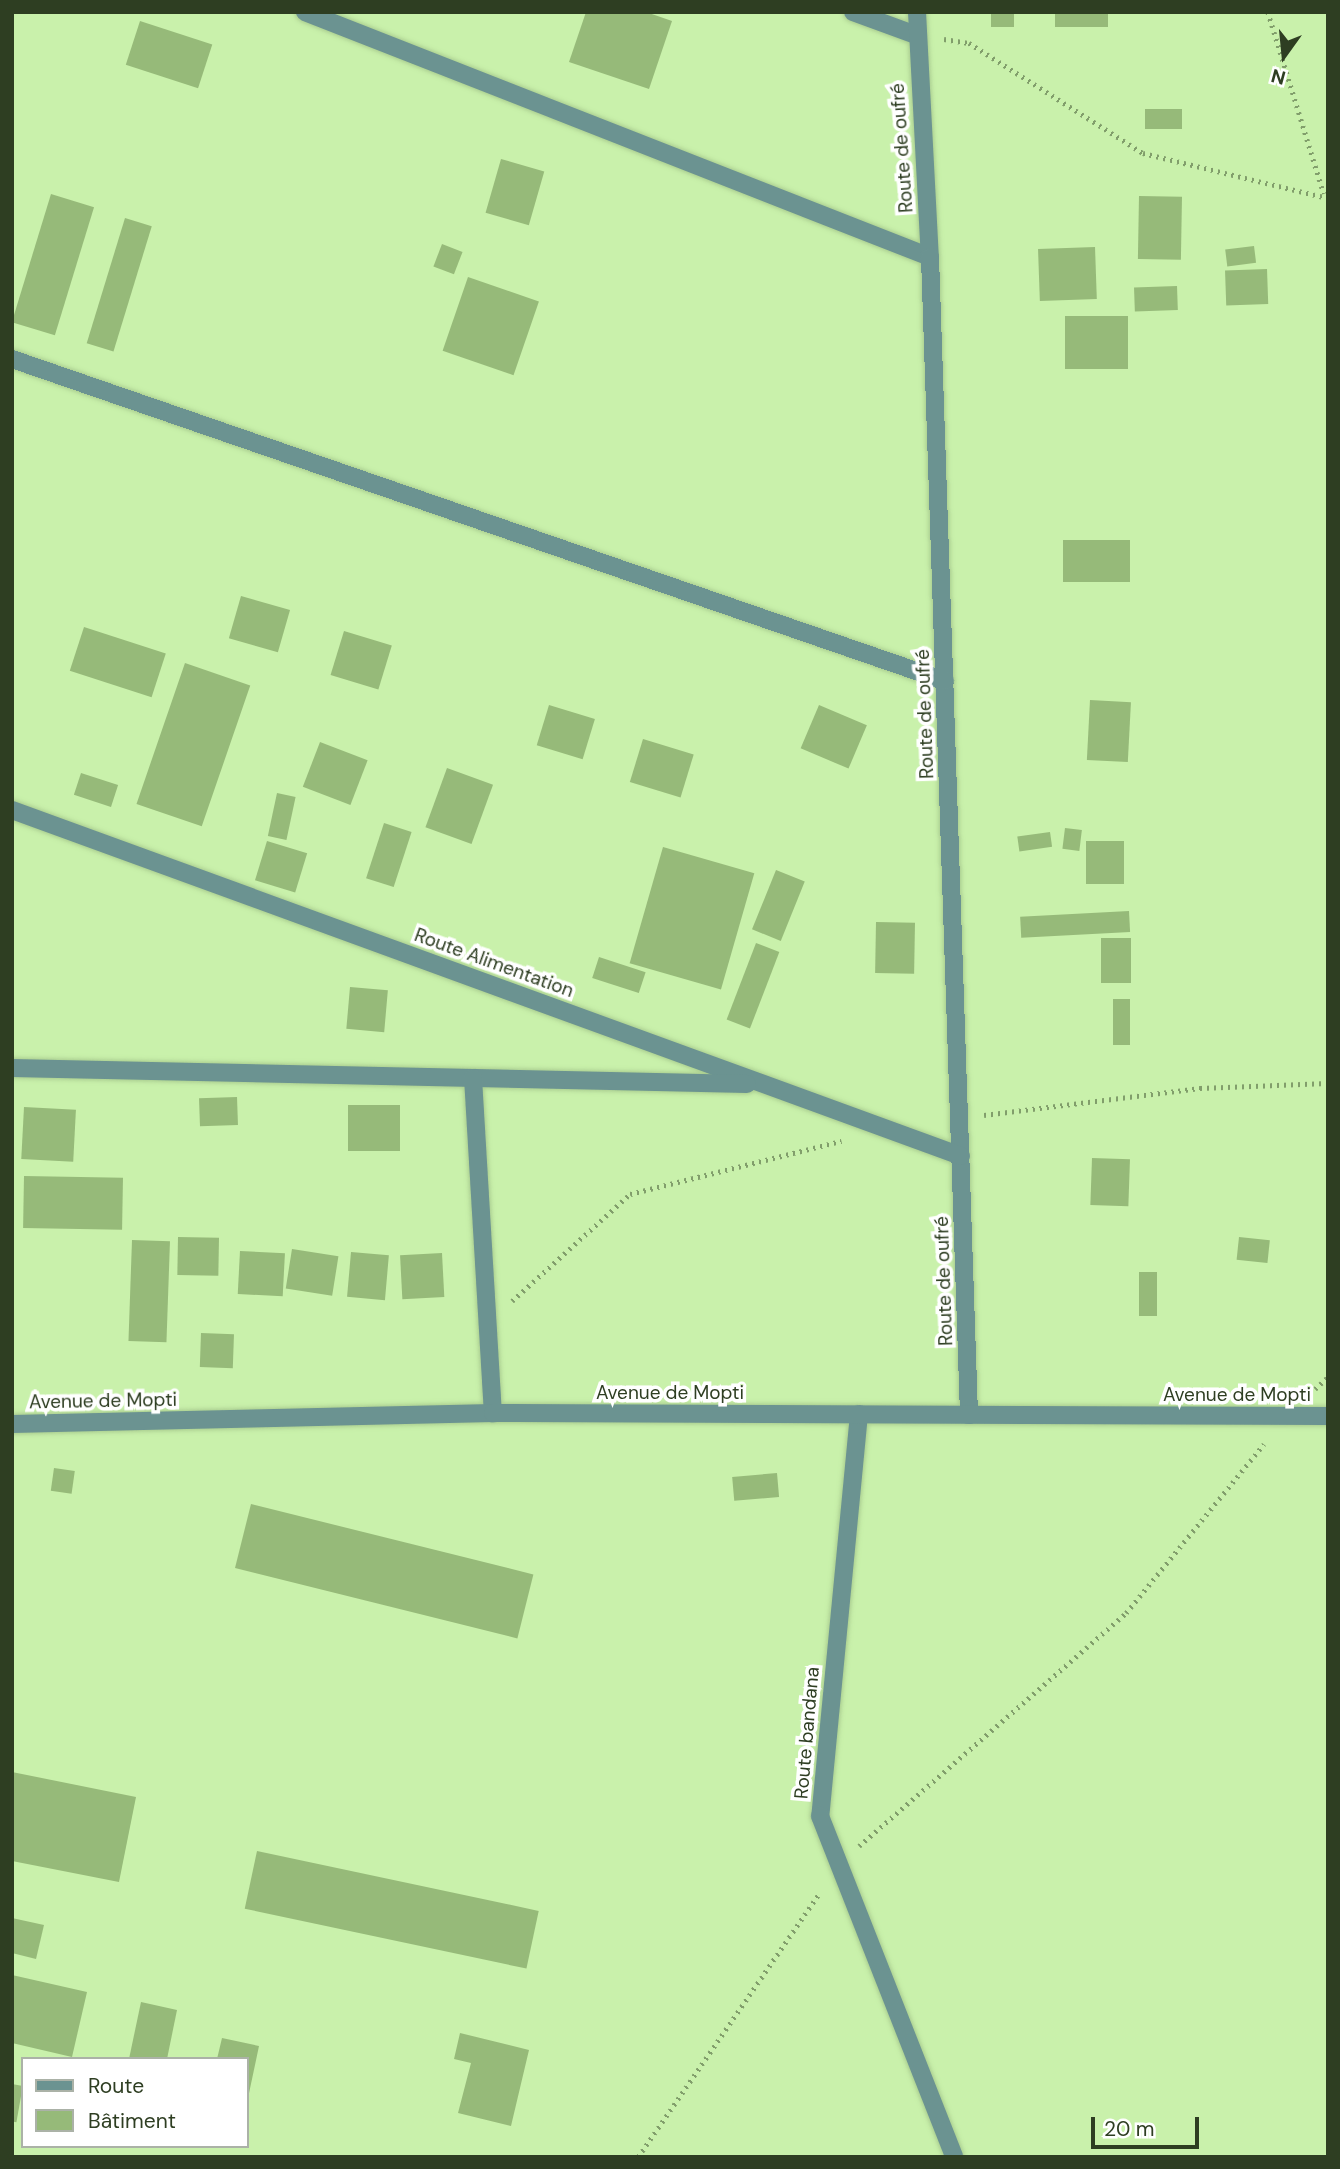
<!DOCTYPE html>
<html>
<head>
<meta charset="utf-8">
<style>
  body { margin:0 }
  #map { position:relative; width:1340px; height:2169px; overflow:hidden; background:#c9f1ab; font-family:"DM Sans",sans-serif }
  div>[style] { position:absolute }
  .building>* { inset:0; background:#96ba79; transform-origin:0 0 }
  .path>* { height:4.5px; margin-top:-2.25px; transform-origin:0; background:repeating-linear-gradient(90deg,#819e6b 0 2px,transparent 0 7px) }
  .roads { filter:drop-shadow(0 0 2px #aacd90) drop-shadow(0 0 2px #aacd90) }
  .minor>* { height:18px; margin:-9px; padding:0 9px; transform-origin:9px; border-radius:9px; background:#6b9391 }
  span { translate:-50% -50%; white-space:nowrap; text-align:center; line-height:1.15; -webkit-text-stroke:7px #fff; paint-order:stroke }
  .street-label { font-size:19px; color:#2e3e22 }
  .frame { position:absolute; inset:0; border:14px solid #2e3e22; pointer-events:none }
  .legend { position:absolute; left:21px; top:2057px; width:228px; height:91px; box-sizing:border-box; background:#fff; border:2px solid #abb2a7; margin:0; padding:9px 12px; list-style:none; font-size:21px; color:#2e3e22 }
  .legend li { display:flex; align-items:center; gap:14px; height:35px }
  .legend b { width:35px; border:2px solid #abb2a7 }
  .north { position:absolute; left:1249px; top:21px; width:70px; height:70px; -webkit-text-stroke:5px #fff; paint-order:stroke; rotate:195deg; font-size:19px; font-weight:700; line-height:28px; text-align:center; color:#2e3e22 }
  .north::after { content:''; display:block; margin:auto; width:24px; height:32px; background:#2e3e22; clip-path:polygon(50% 0,100% 100%,50% 72%,0 100%) }
  .scale { position:absolute; left:1091px; top:2117px; width:108px; height:32px; box-sizing:border-box; border:4px solid #2e3e22; border-top:0; padding-left:9px; font-size:21px; line-height:24px; white-space:nowrap; color:#2e3e22; -webkit-text-stroke:5px #fff; paint-order:stroke }
</style>
</head>
<body>
<div id="map">
  <div class="building">
    <i style="clip-path:polygon(586px 12px,646px 12px,672px 21px,649px 89px,569px 62px)"></i>
    <i style="left:991px;top:12px;width:23px;height:15px"></i>
    <i style="left:1055px;top:12px;width:53px;height:15px"></i>
    <i style="left:140px;top:21px;width:76px;height:46px;rotate:18deg"></i>
    <i style="left:1145px;top:109px;width:37px;height:20px"></i>
    <i style="left:501px;top:159px;width:45px;height:56px;rotate:16deg"></i>
    <i style="left:51px;top:194px;width:45px;height:134px;rotate:17deg"></i>
    <i style="left:1139px;top:196px;width:43px;height:63px;rotate:1deg"></i>
    <i style="left:125px;top:218px;width:28px;height:131px;rotate:17deg"></i>
    <i style="left:442px;top:244px;width:22px;height:24px;rotate:21deg"></i>
    <i style="left:1254px;top:246px;width:17px;height:29px;rotate:83deg"></i>
    <i style="left:1095px;top:247px;width:52px;height:57px;rotate:88deg"></i>
    <i style="left:1267px;top:269px;width:35px;height:42px;rotate:88deg"></i>
    <i style="left:468px;top:277px;width:75px;height:78px;rotate:19deg"></i>
    <i style="left:1177px;top:286px;width:24px;height:43px;rotate:88deg"></i>
    <i style="left:1128px;top:316px;width:53px;height:63px;rotate:90deg"></i>
    <i style="left:1130px;top:540px;width:42px;height:67px;rotate:90deg"></i>
    <i style="left:241px;top:596px;width:51px;height:44px;rotate:16deg"></i>
    <i style="left:84px;top:627px;width:86px;height:46px;rotate:18deg"></i>
    <i style="left:344px;top:631px;width:50px;height:46px;rotate:17deg"></i>
    <i style="left:185px;top:663px;width:69px;height:149px;rotate:19deg"></i>
    <i style="left:1090px;top:700px;width:41px;height:60px;rotate:3deg"></i>
    <i style="left:549px;top:705px;width:48px;height:42px;rotate:17deg"></i>
    <i style="left:819px;top:705px;width:52px;height:47px;rotate:23deg"></i>
    <i style="left:643px;top:739px;width:53px;height:45px;rotate:17deg"></i>
    <i style="left:320px;top:742px;width:51px;height:48px;rotate:21deg"></i>
    <i style="left:447px;top:768px;width:49px;height:63px;rotate:20deg"></i>
    <i style="left:81px;top:773px;width:39px;height:23px;rotate:18deg"></i>
    <i style="left:277px;top:793px;width:19px;height:44px;rotate:12deg"></i>
    <i style="left:384px;top:823px;width:29px;height:58px;rotate:18deg"></i>
    <i style="left:1065px;top:828px;width:17px;height:21px;rotate:7deg"></i>
    <i style="left:1050px;top:832px;width:15px;height:33px;rotate:82deg"></i>
    <i style="left:267px;top:841px;width:42px;height:41px;rotate:17deg"></i>
    <i style="left:1086px;top:841px;width:38px;height:43px"></i>
    <i style="left:663px;top:847px;width:95px;height:121px;rotate:16deg"></i>
    <i style="left:776px;top:870px;width:31px;height:64px;rotate:22deg"></i>
    <i style="left:1129px;top:911px;width:21px;height:109px;rotate:87deg"></i>
    <i style="left:876px;top:922px;width:39px;height:51px;rotate:1deg"></i>
    <i style="left:1101px;top:938px;width:30px;height:45px"></i>
    <i style="left:756px;top:943px;width:25px;height:82px;rotate:21deg"></i>
    <i style="left:599px;top:957px;width:49px;height:22px;rotate:18deg"></i>
    <i style="left:350px;top:987px;width:38px;height:42px;rotate:5deg"></i>
    <i style="left:1113px;top:999px;width:17px;height:46px"></i>
    <i style="left:237px;top:1097px;width:28px;height:38px;rotate:88deg"></i>
    <i style="left:348px;top:1105px;width:52px;height:46px"></i>
    <i style="left:24px;top:1107px;width:52px;height:52px;rotate:3deg"></i>
    <i style="left:1092px;top:1158px;width:38px;height:47px;rotate:2deg"></i>
    <i style="left:24px;top:1176px;width:99px;height:52px;rotate:1deg"></i>
    <i style="left:178px;top:1237px;width:41px;height:38px;rotate:1deg"></i>
    <i style="left:1239px;top:1237px;width:31px;height:23px;rotate:6deg"></i>
    <i style="left:132px;top:1240px;width:38px;height:101px;rotate:2deg"></i>
    <i style="left:292px;top:1249px;width:47px;height:40px;rotate:9deg"></i>
    <i style="left:240px;top:1251px;width:45px;height:43px;rotate:3deg"></i>
    <i style="left:351px;top:1252px;width:38px;height:45px;rotate:5deg"></i>
    <i style="left:442px;top:1253px;width:44px;height:42px;rotate:87deg"></i>
    <i style="left:1139px;top:1272px;width:18px;height:44px"></i>
    <i style="left:201px;top:1333px;width:33px;height:34px;rotate:2deg"></i>
    <i style="left:54px;top:1468px;width:21px;height:23px;rotate:8deg"></i>
    <i style="left:777px;top:1473px;width:24px;height:45px;rotate:85deg"></i>
    <i style="left:251px;top:1504px;width:291px;height:66px;rotate:14deg"></i>
    <i style="clip-path:polygon(12px 1772px,136px 1797px,119px 1882px,12px 1861px)"></i>
    <i style="left:257px;top:1851px;width:288px;height:59px;rotate:12deg"></i>
    <i style="clip-path:polygon(12px 1918px,44px 1925px,36px 1959px,12px 1953px)"></i>
    <i style="clip-path:polygon(12px 1975px,87px 1992px,72px 2057px,12px 2043px)"></i>
    <i style="clip-path:polygon(141px 2002px,177px 2010px,167px 2059px,129px 2059px)"></i>
    <i style="clip-path:polygon(460px 2033px,529px 2050px,511px 2126px,458px 2113px,471px 2063px,454px 2059px)"></i>
    <i style="clip-path:polygon(222px 2038px,259px 2046px,248px 2098px,247px 2059px,217px 2059px)"></i>
    <i style="left:12px;top:2084px;width:11px;height:37px;rotate:10deg"></i>
  </div>
  <div class="path">
    <i style="left:1268px;top:12px;width:190px;rotate:72.9deg"></i>
    <i style="left:944px;top:39px;width:25px;rotate:9deg"></i>
    <i style="left:969px;top:43px;width:206px;rotate:32.3deg"></i>
    <i style="left:1143px;top:153px;width:190px;rotate:13.7deg"></i>
    <i style="left:984px;top:1115px;width:218px;rotate:-7.1deg"></i>
    <i style="left:1200px;top:1088px;width:128px;rotate:-2.2deg"></i>
    <i style="left:512px;top:1301px;width:159px;rotate:-42.2deg"></i>
    <i style="left:630px;top:1194px;width:218px;rotate:-14.1deg"></i>
    <i style="left:1315px;top:1389px;width:18px;rotate:-43deg"></i>
    <i style="left:859px;top:1846px;width:354px;rotate:-41.1deg"></i>
    <i style="left:1126px;top:1613px;width:218px;rotate:-50.8deg"></i>
    <i style="left:638px;top:2157px;width:321px;rotate:-55.5deg"></i>
  </div>
  <div class="roads">
    <div class="minor">
      <i style="left:305px;top:12px;width:671px;rotate:21.41deg"></i>
      <i style="left:853px;top:12px;width:67px;rotate:20.1deg"></i>
      <i style="left:917px;top:12px;width:245px;rotate:87deg"></i>
      <i style="left:930px;top:257px;width:1159px;rotate:88.07deg"></i>
      <i style="left:12px;top:359px;width:987px;rotate:19.04deg"></i>
      <i style="left:12px;top:810px;width:1010px;rotate:20.03deg"></i>
      <i style="left:12px;top:1068px;width:735px;rotate:1.25deg"></i>
      <i style="left:473px;top:1078px;width:336px;rotate:86.6deg"></i>
      <i style="left:859px;top:1414px;width:404px;rotate:95.5deg"></i>
      <i style="left:820px;top:1816px;width:366px;rotate:68.5deg"></i>
      <i style="left:12px;top:1424px;width:481px;rotate:-1.3deg"></i>
      <i style="left:493px;top:1413px;width:835px;rotate:0.21deg"></i>
    </div>
  </div>
  <div class="street-label">
    <span style="left:902px;top:148px;rotate:-94deg">Route de oufré</span>
    <span style="left:925px;top:714px;rotate:-92deg">Route de oufré</span>
    <span style="left:494px;top:963px;rotate:20deg">Route Alimentation</span>
    <span style="left:944px;top:1281px;rotate:-92deg">Route de oufré</span>
    <span style="left:670px;top:1393px">Avenue de Mopti</span>
    <span style="left:1237px;top:1395px">Avenue de Mopti</span>
    <span style="left:103px;top:1401px;rotate:-1deg">Avenue de Mopti</span>
    <span style="left:807px;top:1733px;rotate:-85deg">Route bandana</span>
  </div>
  <div class="frame"></div>
  <ul class="legend">
  <li><b style="height:9px;background:#6b9391"></b>Route</li>
  <li><b style="height:19px;background:#96ba79"></b>Bâtiment</li>
  </ul>
  <div class="north">N</div>
  <div class="scale">20 m</div>
</div>
</body>
</html>
